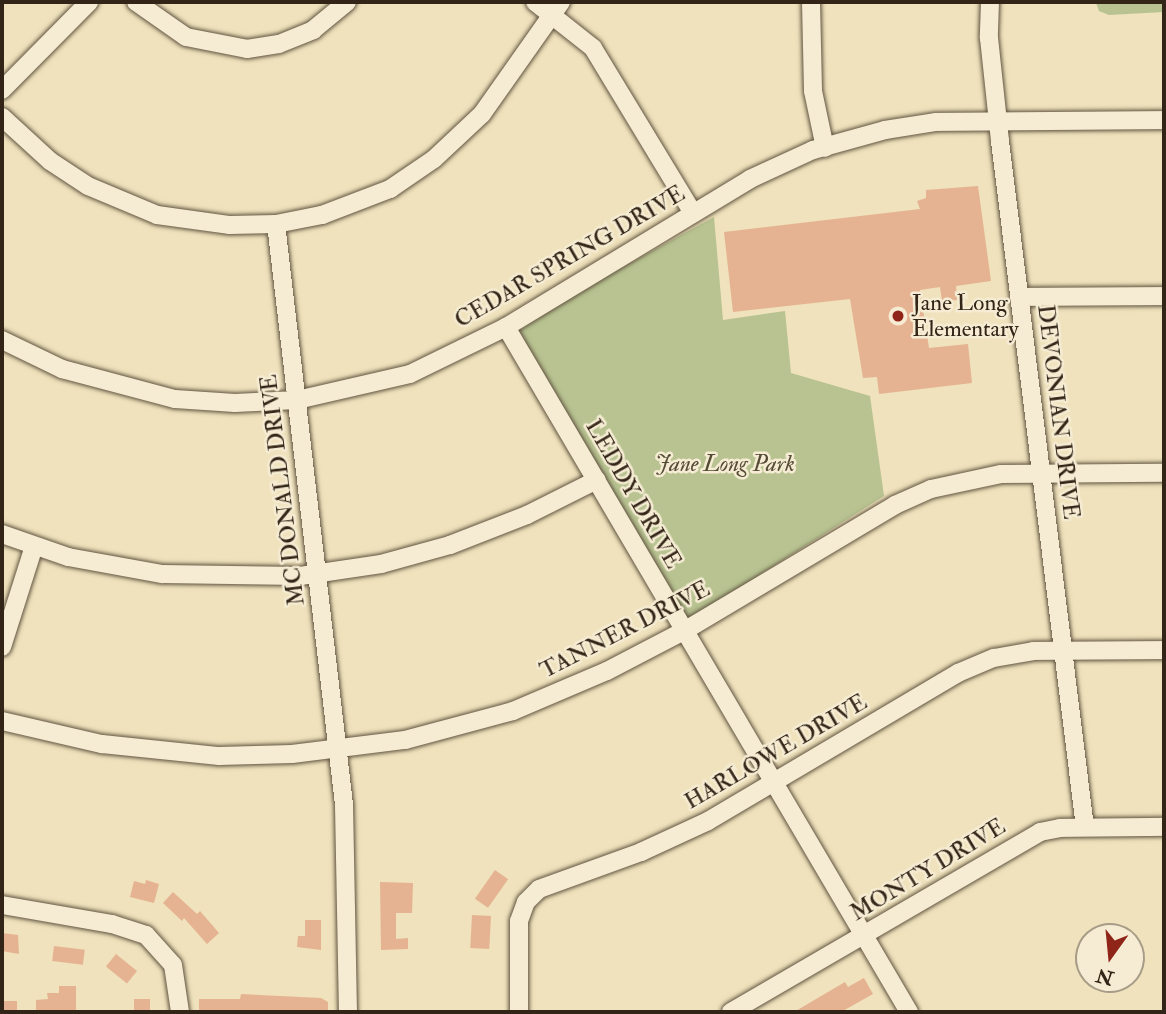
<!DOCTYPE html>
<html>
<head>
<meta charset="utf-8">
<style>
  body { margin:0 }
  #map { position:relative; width:1166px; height:1014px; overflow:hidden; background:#efe2bc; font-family:"IM FELL Double Pica",serif }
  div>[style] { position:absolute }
  .green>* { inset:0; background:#b8c391 }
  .building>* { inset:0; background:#e5b392; transform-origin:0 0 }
  .roads { filter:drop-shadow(0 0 2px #615440) drop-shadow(0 0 2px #615440) }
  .minor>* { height:18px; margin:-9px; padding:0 9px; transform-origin:9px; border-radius:9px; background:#f5ecd3 }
  .dots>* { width:19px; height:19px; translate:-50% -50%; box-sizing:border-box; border:4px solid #f5ecd3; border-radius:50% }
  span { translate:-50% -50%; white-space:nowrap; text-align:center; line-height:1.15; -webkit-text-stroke:5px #f5ecd3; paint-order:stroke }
  .street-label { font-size:23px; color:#322416 }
  .poi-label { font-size:23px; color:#322416 }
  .left { translate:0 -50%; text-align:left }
  .park-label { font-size:23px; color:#544c35; font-style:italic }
  .frame { position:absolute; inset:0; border:4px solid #322416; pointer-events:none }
  .north { position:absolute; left:1075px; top:923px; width:70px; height:70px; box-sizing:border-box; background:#f5ecd3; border:2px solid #a79c87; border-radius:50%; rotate:195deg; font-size:19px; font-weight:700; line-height:28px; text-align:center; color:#322416 }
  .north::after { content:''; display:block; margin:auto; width:24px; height:32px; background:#8f2418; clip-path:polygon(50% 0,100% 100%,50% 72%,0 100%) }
</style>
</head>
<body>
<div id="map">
  <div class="green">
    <i style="clip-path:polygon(1164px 2px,1164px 12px,1109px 15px,1099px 11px,1096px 3px)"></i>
    <i style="clip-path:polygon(714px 217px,723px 320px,785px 311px,791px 373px,870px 396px,884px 496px,688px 620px,519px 331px,579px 291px)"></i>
  </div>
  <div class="building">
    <i style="clip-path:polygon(978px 186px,991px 281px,956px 286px,957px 300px,942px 301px,940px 287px,920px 290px,929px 348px,968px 344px,972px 383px,879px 394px,877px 377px,863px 378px,850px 299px,733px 312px,724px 232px,920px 209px,917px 201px,926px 198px,926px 190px)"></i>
    <i style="left:495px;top:870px;width:16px;height:35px;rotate:35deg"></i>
    <i style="clip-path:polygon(146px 880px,159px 884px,154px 903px,130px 897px,134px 881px,145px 884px)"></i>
    <i style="clip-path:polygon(380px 882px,413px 883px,412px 913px,396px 913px,396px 939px,408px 938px,408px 949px,381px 950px)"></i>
    <i style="clip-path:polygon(173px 892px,197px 914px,200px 911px,219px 933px,207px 944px,184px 918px,182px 921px,163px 903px)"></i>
    <i style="left:472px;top:915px;width:19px;height:33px;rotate:3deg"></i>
    <i style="clip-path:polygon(305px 920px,321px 920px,321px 950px,297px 947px,298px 936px,305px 936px)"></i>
    <i style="clip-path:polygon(2px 933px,18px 935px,19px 954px,2px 951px)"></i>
    <i style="left:54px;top:946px;width:31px;height:15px;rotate:7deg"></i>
    <i style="left:116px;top:954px;width:27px;height:16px;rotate:39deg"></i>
    <i style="clip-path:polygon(864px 978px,873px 994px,841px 1012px,794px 1012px,845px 982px,848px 987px)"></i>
    <i style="clip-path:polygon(59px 986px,76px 986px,76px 1012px,36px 1012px,36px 1000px,48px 999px,47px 993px,59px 993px)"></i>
    <i style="clip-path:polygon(241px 994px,321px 998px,328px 1002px,328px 1012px,199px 1012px,199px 999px,240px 999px)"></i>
    <i style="left:134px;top:999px;width:16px;height:13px"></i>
    <i style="left:2px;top:1001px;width:15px;height:11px"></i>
  </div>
  <div class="roads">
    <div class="minor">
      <i style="left:136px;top:2px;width:61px;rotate:35deg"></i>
      <i style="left:186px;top:37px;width:62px;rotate:11.1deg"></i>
      <i style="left:247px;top:49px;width:32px;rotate:-9deg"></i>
      <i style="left:279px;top:44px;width:37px;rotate:-22deg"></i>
      <i style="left:313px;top:30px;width:44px;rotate:-39.5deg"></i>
      <i style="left:535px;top:2px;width:74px;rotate:38.4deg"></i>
      <i style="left:593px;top:48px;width:193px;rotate:58.8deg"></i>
      <i style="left:811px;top:2px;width:89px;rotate:88.7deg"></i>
      <i style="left:813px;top:91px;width:58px;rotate:78.1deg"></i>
      <i style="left:990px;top:2px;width:36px;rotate:92deg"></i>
      <i style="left:989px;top:38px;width:104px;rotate:83.9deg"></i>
      <i style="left:1000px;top:141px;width:691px;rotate:82.94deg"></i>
      <i style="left:2px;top:90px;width:124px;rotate:-45.3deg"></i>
      <i style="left:2px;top:117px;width:65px;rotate:42.5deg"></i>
      <i style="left:50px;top:161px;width:45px;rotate:33.3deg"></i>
      <i style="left:88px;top:186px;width:75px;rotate:22.8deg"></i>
      <i style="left:157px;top:215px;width:74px;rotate:7.8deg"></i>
      <i style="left:230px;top:225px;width:46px;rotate:-1.2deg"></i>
      <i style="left:276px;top:224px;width:47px;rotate:-11.1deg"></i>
      <i style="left:322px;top:215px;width:73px;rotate:-20.9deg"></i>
      <i style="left:390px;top:189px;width:53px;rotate:-34.3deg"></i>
      <i style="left:434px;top:159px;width:66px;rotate:-43.2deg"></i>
      <i style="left:482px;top:114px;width:137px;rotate:-54.8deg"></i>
      <i style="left:276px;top:224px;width:585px;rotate:83.32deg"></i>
      <i style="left:344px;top:805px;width:207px;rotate:88.9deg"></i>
      <i style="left:1019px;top:297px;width:145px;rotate:-0.4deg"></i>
      <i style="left:506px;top:327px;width:795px;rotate:59.53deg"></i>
      <i style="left:2px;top:340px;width:67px;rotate:25.8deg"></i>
      <i style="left:62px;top:369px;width:117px;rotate:14.9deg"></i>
      <i style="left:175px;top:399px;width:60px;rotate:3.8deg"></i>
      <i style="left:235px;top:403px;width:62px;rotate:-2.8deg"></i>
      <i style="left:297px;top:400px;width:116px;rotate:-13deg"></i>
      <i style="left:410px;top:374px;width:107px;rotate:-26.1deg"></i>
      <i style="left:506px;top:327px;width:285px;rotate:-31.2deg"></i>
      <i style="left:750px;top:179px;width:69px;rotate:-24.7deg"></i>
      <i style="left:813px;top:150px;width:75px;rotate:-15.5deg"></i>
      <i style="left:885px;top:130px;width:52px;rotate:-8.9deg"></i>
      <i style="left:936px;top:122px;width:228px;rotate:-0.5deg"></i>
      <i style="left:2px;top:534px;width:70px;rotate:19.2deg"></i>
      <i style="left:68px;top:557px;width:96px;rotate:10.3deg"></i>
      <i style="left:162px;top:574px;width:138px;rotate:0.8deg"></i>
      <i style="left:300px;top:576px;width:82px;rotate:-8.4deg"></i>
      <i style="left:381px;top:564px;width:72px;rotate:-15.4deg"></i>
      <i style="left:450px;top:545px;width:83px;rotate:-21.3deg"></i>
      <i style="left:527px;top:515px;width:78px;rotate:-26.6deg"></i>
      <i style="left:2px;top:647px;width:106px;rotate:-72.4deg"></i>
      <i style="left:2px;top:721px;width:103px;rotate:13deg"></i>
      <i style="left:102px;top:744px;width:118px;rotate:5.9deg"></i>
      <i style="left:219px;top:756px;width:73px;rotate:-1.6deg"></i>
      <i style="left:292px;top:754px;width:114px;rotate:-7.1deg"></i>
      <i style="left:405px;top:740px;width:112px;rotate:-15deg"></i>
      <i style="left:513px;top:711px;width:102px;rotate:-23.1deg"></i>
      <i style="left:607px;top:671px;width:87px;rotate:-27.5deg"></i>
      <i style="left:684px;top:631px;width:246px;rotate:-30.8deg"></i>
      <i style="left:895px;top:505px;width:39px;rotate:-24deg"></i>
      <i style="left:931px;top:489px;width:72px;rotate:-12.1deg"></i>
      <i style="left:1001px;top:474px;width:163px;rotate:-0.4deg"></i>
      <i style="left:2px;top:905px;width:112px;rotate:9.8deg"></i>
      <i style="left:112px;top:924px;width:36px;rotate:18deg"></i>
      <i style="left:146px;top:935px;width:40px;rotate:48deg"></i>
      <i style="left:173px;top:965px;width:48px;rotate:81.5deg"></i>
      <i style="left:519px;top:1012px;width:91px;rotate:-90deg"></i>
      <i style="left:519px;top:921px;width:20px;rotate:-70deg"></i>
      <i style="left:526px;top:902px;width:18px;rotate:-45deg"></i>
      <i style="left:539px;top:889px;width:109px;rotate:-19.9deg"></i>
      <i style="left:641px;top:852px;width:74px;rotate:-24.8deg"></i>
      <i style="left:708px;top:821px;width:291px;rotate:-30.6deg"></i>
      <i style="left:958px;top:673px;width:39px;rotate:-23deg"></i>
      <i style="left:994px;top:658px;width:40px;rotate:-10deg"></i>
      <i style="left:1033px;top:651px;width:131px;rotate:-0.4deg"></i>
      <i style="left:731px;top:1012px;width:358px;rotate:-30.2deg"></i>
      <i style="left:1040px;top:832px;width:20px;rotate:-11deg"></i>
      <i style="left:1060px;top:828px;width:104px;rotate:-0.6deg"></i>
    </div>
  </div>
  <div class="dots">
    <i style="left:898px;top:316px;background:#8f2418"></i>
  </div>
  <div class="street-label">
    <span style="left:570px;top:257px;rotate:-30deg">CEDAR SPRING DRIVE</span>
    <span style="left:1058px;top:412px;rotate:83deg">DEVONIAN DRIVE</span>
    <span style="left:283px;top:490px;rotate:-97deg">MC DONALD DRIVE</span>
    <span style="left:633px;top:494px;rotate:60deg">LEDDY DRIVE</span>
    <span style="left:625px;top:630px;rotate:-27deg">TANNER DRIVE</span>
    <span style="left:776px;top:752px;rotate:-30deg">HARLOWE DRIVE</span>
    <span style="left:928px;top:870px;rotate:-31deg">MONTY DRIVE</span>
  </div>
  <div class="poi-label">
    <span class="left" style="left:912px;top:316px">Jane Long<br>Elementary</span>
  </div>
  <div class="park-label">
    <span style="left:725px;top:464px">Jane Long Park</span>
  </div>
  <div class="frame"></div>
  <div class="north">N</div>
</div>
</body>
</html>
